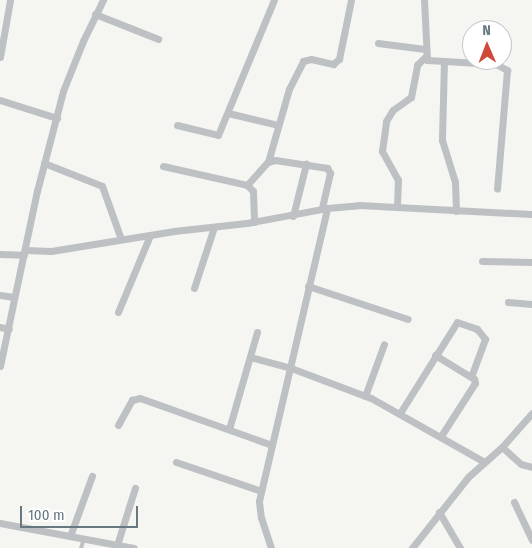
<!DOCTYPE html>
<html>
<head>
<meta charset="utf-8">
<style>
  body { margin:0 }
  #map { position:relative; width:532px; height:548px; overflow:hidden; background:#f5f5f2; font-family:"Fira Sans Condensed",sans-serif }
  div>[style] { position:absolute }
  .lane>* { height:4px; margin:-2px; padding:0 2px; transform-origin:2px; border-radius:2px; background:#bdc1c4 }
  .street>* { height:7px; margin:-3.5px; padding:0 3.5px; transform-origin:3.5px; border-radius:3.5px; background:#bdc1c4 }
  span { translate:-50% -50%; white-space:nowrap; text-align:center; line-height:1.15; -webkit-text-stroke:5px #fff; paint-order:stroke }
  .north { position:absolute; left:462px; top:20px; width:50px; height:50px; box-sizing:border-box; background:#fff; border:1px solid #c3c9cc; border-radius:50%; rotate:359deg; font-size:14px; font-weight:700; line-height:20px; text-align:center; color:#687880 }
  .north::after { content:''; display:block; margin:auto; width:18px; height:22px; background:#ce4939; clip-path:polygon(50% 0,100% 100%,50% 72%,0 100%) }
  .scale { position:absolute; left:20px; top:506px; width:118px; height:22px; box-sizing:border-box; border:2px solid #687880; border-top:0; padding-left:6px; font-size:15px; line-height:18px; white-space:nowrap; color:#687880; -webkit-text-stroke:4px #fff; paint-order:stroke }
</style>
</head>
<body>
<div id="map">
  <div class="lane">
    <i style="left:81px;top:548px;width:9px;rotate:-72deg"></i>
  </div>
  <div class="street">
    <i style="left:424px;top:0;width:60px;rotate:87.1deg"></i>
    <i style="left:427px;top:60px;width:69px;rotate:3.3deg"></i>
    <i style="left:496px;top:64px;width:13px;rotate:29deg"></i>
    <i style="left:507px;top:70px;width:119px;rotate:94.8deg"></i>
    <i style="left:95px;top:14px;width:68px;rotate:21.6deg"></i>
    <i style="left:378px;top:43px;width:47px;rotate:7.3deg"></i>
    <i style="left:0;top:57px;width:58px;rotate:-80deg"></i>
    <i style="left:444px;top:61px;width:79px;rotate:91.5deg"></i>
    <i style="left:442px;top:140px;width:44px;rotate:72.8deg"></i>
    <i style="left:455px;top:182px;width:29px;rotate:88deg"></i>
    <i style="left:0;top:100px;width:60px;rotate:17.5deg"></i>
    <i style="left:228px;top:113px;width:51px;rotate:13.5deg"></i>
    <i style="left:177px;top:125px;width:42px;rotate:13.7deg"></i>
    <i style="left:218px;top:135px;width:146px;rotate:-67.5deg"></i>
    <i style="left:268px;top:162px;width:76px;rotate:-74deg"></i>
    <i style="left:289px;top:89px;width:31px;rotate:-63deg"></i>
    <i style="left:303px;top:61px;width:8px;rotate:-14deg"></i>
    <i style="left:311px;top:59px;width:23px;rotate:13deg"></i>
    <i style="left:333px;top:64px;width:8px;rotate:-40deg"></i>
    <i style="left:339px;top:59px;width:60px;rotate:-78.5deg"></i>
    <i style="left:44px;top:163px;width:62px;rotate:21.6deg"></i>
    <i style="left:102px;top:186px;width:56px;rotate:70.3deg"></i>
    <i style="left:163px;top:166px;width:86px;rotate:12.7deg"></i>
    <i style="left:247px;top:185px;width:8px;rotate:45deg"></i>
    <i style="left:253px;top:191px;width:31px;rotate:88deg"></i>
    <i style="left:247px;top:185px;width:31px;rotate:-48deg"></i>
    <i style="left:268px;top:162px;width:7px;rotate:-16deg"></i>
    <i style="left:275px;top:160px;width:53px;rotate:8.7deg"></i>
    <i style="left:327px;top:168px;width:6px;rotate:59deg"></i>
    <i style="left:330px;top:173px;width:37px;rotate:103deg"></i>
    <i style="left:397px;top:207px;width:27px;rotate:-88deg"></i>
    <i style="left:398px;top:180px;width:33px;rotate:-119deg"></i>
    <i style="left:382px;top:151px;width:30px;rotate:-82deg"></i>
    <i style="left:386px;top:121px;width:13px;rotate:-58deg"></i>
    <i style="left:393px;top:110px;width:22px;rotate:-36deg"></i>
    <i style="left:411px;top:97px;width:33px;rotate:-79deg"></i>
    <i style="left:417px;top:65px;width:13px;rotate:-45deg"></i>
    <i style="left:293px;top:216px;width:54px;rotate:-76deg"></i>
    <i style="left:25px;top:250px;width:26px;rotate:2deg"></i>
    <i style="left:51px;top:251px;width:125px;rotate:-9.2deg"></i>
    <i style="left:174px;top:231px;width:73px;rotate:-6.3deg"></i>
    <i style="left:247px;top:223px;width:81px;rotate:-10.6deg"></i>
    <i style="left:0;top:254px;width:24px;rotate:2deg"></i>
    <i style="left:482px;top:261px;width:50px;rotate:1.1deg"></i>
    <i style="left:308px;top:286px;width:105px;rotate:18.3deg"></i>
    <i style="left:194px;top:288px;width:64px;rotate:-71.8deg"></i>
    <i style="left:0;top:295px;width:14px;rotate:8deg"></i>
    <i style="left:508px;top:302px;width:24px;rotate:5deg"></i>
    <i style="left:118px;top:312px;width:83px;rotate:-67.4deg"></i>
    <i style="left:0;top:327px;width:9px;rotate:13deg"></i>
    <i style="left:435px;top:355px;width:46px;rotate:31.6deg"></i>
    <i style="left:474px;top:379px;width:4px;rotate:76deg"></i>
    <i style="left:475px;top:383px;width:63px;rotate:122.7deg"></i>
    <i style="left:250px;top:357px;width:42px;rotate:15deg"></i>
    <i style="left:291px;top:368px;width:85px;rotate:20.6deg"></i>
    <i style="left:371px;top:398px;width:129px;rotate:29.4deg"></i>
    <i style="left:0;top:366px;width:179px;rotate:-78.1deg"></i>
    <i style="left:37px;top:191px;width:103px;rotate:-75.4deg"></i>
    <i style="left:63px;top:91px;width:54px;rotate:-68.2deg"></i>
    <i style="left:83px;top:41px;width:46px;rotate:-64deg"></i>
    <i style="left:365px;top:396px;width:55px;rotate:-69.9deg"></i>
    <i style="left:400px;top:413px;width:107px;rotate:-57.9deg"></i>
    <i style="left:457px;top:322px;width:21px;rotate:19deg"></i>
    <i style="left:477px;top:329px;width:13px;rotate:51deg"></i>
    <i style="left:485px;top:339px;width:40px;rotate:110.2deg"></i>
    <i style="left:118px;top:425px;width:29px;rotate:-61deg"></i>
    <i style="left:132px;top:400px;width:8px;rotate:-14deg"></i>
    <i style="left:140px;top:398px;width:140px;rotate:19.6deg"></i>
    <i style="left:229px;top:429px;width:101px;rotate:-73.9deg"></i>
    <i style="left:502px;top:447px;width:25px;rotate:42deg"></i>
    <i style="left:521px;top:464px;width:11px;rotate:15deg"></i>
    <i style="left:176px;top:462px;width:90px;rotate:18.8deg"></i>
    <i style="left:514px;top:502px;width:42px;rotate:64.7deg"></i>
    <i style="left:439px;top:512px;width:42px;rotate:59.7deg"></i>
    <i style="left:0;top:523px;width:136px;rotate:10.6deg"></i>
    <i style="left:70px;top:536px;width:64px;rotate:-69.9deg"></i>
    <i style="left:117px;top:545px;width:60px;rotate:-72.5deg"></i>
    <i style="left:271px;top:548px;width:32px;rotate:-108deg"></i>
    <i style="left:261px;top:518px;width:17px;rotate:-97deg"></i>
    <i style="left:259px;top:501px;width:301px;rotate:-76.9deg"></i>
    <i style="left:327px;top:208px;width:32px;rotate:-5deg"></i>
    <i style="left:359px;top:205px;width:173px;rotate:3deg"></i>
    <i style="left:412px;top:548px;width:90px;rotate:-51.7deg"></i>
    <i style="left:468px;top:477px;width:45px;rotate:-41.4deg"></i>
    <i style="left:502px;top:447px;width:45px;rotate:-48.6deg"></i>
  </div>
  <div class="north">N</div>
  <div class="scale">100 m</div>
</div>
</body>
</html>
